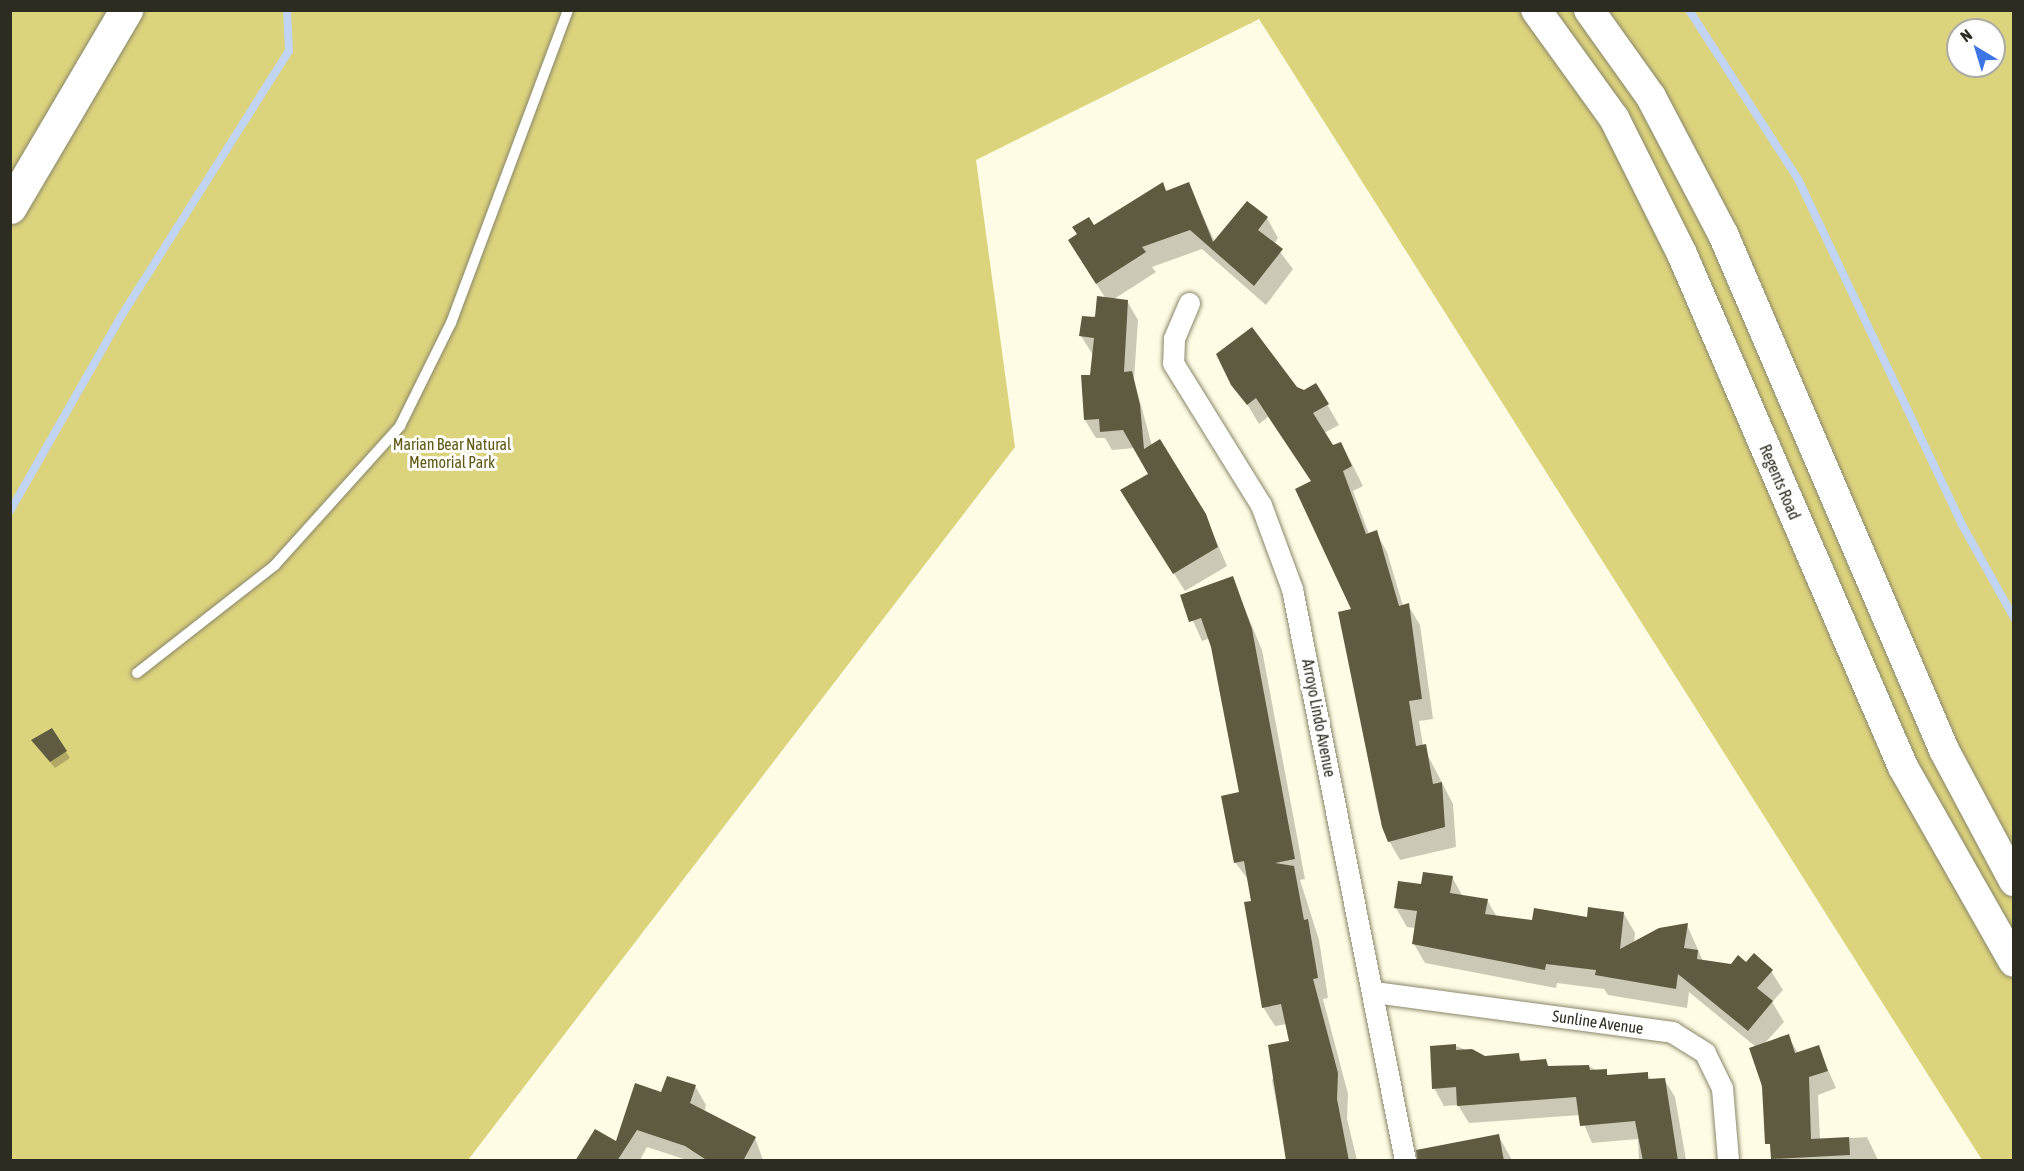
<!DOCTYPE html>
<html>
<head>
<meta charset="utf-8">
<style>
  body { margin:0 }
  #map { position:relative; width:2024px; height:1171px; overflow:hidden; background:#fefce4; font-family:"Asap Condensed",sans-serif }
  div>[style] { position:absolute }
  .green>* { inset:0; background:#dcd37d }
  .shadow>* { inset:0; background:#0003 }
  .stream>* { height:8px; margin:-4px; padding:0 4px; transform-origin:4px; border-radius:4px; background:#c2d4f3 }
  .building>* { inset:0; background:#5e5b41 }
  .roads { filter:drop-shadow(0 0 2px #89866a) drop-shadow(0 0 2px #89866a) }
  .lane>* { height:10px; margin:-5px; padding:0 5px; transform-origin:5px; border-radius:5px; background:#fff }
  .street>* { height:21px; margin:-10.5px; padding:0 10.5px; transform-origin:10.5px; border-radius:10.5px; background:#fff }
  .secondary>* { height:30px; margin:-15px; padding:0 15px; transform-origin:15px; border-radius:15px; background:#fff }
  .highway>* { height:33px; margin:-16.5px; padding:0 16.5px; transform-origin:16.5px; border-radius:16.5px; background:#fff }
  span { translate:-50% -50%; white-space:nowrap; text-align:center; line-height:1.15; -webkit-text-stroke:6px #fff; paint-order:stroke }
  .park-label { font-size:16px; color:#605911 }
  .street-label { font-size:16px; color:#2d2c21 }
  .frame { position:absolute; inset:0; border:12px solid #2d2c21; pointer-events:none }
  .north { position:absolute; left:1946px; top:18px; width:60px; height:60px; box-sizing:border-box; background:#fff; border:2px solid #ababa6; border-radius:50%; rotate:322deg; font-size:16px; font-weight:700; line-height:24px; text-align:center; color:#2d2c21 }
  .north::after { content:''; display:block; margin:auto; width:21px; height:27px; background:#3c76e6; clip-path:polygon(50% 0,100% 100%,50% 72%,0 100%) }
</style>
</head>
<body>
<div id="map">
  <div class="green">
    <i style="clip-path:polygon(evenodd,10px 11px,2013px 11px,2013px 1160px,1982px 1160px,1259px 19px,976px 160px,1015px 447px,468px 1160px,11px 1160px,10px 11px,1958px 30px,1994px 30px,1994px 66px,1958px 66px,1958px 30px)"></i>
  </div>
  <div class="shadow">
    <i style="clip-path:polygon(1162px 184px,1167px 192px,1188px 184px,1215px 242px,1247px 203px,1267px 218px,1278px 238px,1274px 244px,1293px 269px,1266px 305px,1202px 249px,1152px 267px,1156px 272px,1114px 299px,1127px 301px,1138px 320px,1134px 379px,1152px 446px,1205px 515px,1227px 566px,1185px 591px,1133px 509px,1150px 475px,1135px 448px,1112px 450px,1105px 438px,1096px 438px,1085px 420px,1093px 355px,1081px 336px,1106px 299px,1081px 260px,1093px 227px)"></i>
    <i style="clip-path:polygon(1218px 355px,1304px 392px,1316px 385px,1339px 425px,1324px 433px,1332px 447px,1341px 444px,1352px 464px,1363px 486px,1353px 491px,1369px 534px,1376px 532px,1387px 552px,1403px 606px,1408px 605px,1420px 625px,1433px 719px,1419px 721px,1423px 746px,1453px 804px,1456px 847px,1400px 860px,1388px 839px,1378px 811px,1340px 613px,1353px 610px,1312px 482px,1268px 417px,1259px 424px)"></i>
    <i style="clip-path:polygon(1232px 578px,1262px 650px,1305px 879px,1300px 880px,1319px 940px,1328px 998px,1323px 999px,1348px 1094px,1347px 1119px,1357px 1160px,1287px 1160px,1272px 1080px,1291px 1042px,1287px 1024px,1275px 1026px,1263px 1007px,1249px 881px,1235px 862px,1241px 794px,1210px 638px,1202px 641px,1182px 596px)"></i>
    <i style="clip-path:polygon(51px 730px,70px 758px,55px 768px,33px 741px)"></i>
    <i style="clip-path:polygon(1452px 877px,1463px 897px,1487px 900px,1497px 917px,1533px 922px,1624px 914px,1635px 933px,1634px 943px,1687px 925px,1703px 961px,1771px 971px,1783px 990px,1772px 1002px,1784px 1022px,1764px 1044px,1788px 1036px,1798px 1053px,1818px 1047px,1836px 1088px,1818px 1095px,1820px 1140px,1867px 1137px,1878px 1160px,1772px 1160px,1756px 1047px,1689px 992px,1687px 1008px,1608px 995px,1604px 989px,1557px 983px,1556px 988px,1425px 963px,1414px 944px,1416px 928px,1407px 927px,1396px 908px,1422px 885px)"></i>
    <i style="clip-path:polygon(1456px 1046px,1484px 1057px,1518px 1055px,1523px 1063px,1545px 1061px,1549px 1067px,1588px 1066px,1609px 1076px,1647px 1074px,1651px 1080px,1664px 1079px,1675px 1097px,1686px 1160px,1639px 1160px,1638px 1139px,1592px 1143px,1580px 1115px,1469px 1123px,1458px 1105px,1444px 1106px,1434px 1088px)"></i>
    <i style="clip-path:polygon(695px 1086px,706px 1105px,704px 1112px,755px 1138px,763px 1160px,687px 1160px,647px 1147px,640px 1160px,577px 1160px,616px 1143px,662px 1094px)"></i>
    <i style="clip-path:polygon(1498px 1135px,1512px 1160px,1444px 1160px)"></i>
  </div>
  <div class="stream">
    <i style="left:1689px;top:10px;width:201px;rotate:57.2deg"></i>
    <i style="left:1798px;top:179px;width:381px;rotate:64.6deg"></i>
    <i style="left:1961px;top:523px;width:109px;rotate:60.8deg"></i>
    <i style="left:10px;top:511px;width:222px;rotate:-60.3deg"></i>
    <i style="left:120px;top:318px;width:316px;rotate:-57.7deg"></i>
    <i style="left:289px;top:51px;width:41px;rotate:-92.8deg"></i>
  </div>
  <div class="building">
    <i style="clip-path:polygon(1163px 182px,1166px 191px,1189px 182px,1213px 242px,1247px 201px,1268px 217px,1258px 230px,1283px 249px,1254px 286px,1190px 230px,1142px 247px,1146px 252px,1096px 284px,1068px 240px,1077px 234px,1072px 227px,1089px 217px,1094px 225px)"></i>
    <i style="clip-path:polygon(1097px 296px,1128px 300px,1124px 372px,1132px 371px,1140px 405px,1144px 449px,1160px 439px,1206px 514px,1218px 547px,1173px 574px,1120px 490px,1148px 474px,1123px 430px,1100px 432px,1099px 419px,1084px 420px,1081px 375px,1090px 375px,1094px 338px,1079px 336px,1082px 316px,1095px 317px)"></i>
    <i style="clip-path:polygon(1252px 327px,1297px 387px,1304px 390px,1316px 383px,1329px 404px,1313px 413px,1333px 445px,1341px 442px,1352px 466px,1343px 471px,1366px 534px,1377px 530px,1399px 606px,1409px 603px,1422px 699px,1409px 701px,1416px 746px,1426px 744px,1433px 784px,1442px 782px,1445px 827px,1388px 842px,1382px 827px,1338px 612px,1351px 609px,1295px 489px,1311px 481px,1256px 398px,1247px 405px,1231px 385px,1216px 354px)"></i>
    <i style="clip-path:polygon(1233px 576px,1252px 629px,1295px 859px,1275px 863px,1294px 866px,1304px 920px,1308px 919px,1318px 978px,1313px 979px,1338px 1073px,1337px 1099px,1349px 1161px,1286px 1161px,1268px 1045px,1289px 1041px,1281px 1004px,1262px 1008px,1244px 902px,1251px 901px,1244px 861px,1234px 863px,1221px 796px,1239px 792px,1211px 647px,1201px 618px,1189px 622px,1180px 595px)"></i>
    <i style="clip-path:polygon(52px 728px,67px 751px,50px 762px,31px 740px)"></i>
    <i style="clip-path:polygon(1423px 872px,1453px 876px,1450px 893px,1488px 899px,1485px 914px,1532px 920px,1534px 908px,1587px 917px,1588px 907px,1624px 912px,1620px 949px,1659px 928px,1688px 923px,1684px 948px,1698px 950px,1697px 959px,1731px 964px,1738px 955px,1746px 962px,1754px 953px,1773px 970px,1757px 988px,1773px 1001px,1748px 1031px,1678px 974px,1676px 989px,1595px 975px,1596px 970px,1546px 964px,1545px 970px,1412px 944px,1417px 911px,1394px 908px,1398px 881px,1421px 884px)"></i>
    <i style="clip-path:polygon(1789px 1034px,1795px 1053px,1819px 1045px,1828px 1071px,1809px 1077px,1811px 1139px,1849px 1137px,1850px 1155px,1771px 1159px,1770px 1144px,1765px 1144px,1762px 1086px,1749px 1048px)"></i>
    <i style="clip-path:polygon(1456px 1044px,1456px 1050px,1472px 1049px,1485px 1056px,1519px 1053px,1520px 1061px,1546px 1059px,1548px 1066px,1589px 1065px,1590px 1070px,1607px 1069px,1607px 1075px,1648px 1072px,1648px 1079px,1665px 1078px,1678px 1161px,1643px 1161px,1635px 1121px,1580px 1126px,1576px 1097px,1457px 1106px,1456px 1087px,1432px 1089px,1430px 1046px)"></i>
    <i style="clip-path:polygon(667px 1076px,696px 1085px,690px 1103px,756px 1137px,743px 1161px,708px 1161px,685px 1146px,637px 1130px,617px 1161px,575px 1161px,595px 1129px,616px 1141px,635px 1083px,661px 1092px)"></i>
    <i style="clip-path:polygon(1499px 1134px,1504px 1161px,1417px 1161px,1416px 1150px)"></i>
  </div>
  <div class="roads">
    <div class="lane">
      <i style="left:137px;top:673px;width:175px;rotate:-38deg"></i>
      <i style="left:275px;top:565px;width:187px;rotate:-48deg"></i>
      <i style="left:400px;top:426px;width:115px;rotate:-63.7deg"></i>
      <i style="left:451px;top:323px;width:334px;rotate:-69.5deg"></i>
    </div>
    <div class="street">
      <i style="left:1189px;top:303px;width:39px;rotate:113deg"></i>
      <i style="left:1174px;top:339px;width:24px;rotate:92deg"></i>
      <i style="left:1173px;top:363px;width:167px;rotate:58.2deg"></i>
      <i style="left:1261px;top:505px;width:90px;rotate:69.7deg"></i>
      <i style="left:1292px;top:589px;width:582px;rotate:78.81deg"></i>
      <i style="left:1374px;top:992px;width:301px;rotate:7.6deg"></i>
      <i style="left:1672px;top:1032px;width:39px;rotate:32deg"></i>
      <i style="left:1705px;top:1053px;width:39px;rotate:64deg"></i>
      <i style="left:1722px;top:1088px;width:72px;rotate:85.2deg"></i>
    </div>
    <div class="secondary">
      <i style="left:1536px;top:10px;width:133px;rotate:54.2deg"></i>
      <i style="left:1614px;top:118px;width:152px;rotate:63.4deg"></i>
      <i style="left:1682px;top:254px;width:559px;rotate:66.69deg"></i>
      <i style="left:1903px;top:767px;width:224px;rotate:60.4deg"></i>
      <i style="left:1589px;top:10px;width:107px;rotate:54.5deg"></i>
      <i style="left:1651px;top:97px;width:155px;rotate:62.3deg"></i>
      <i style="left:1723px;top:234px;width:561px;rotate:66.81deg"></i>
      <i style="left:1944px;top:750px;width:149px;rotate:61.9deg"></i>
    </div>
    <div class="highway">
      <i style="left:10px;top:207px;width:229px;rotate:-59.5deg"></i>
    </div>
  </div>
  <div class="park-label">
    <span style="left:452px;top:453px">Marian Bear Natural<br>Memorial Park</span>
  </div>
  <div class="street-label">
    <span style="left:1780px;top:482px;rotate:67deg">Regents Road</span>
    <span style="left:1319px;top:718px;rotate:79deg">Arroyo Lindo Avenue</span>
    <span style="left:1598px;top:1022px;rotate:8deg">Sunline Avenue</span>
  </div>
  <div class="frame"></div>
  <div class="north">N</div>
</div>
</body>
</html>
